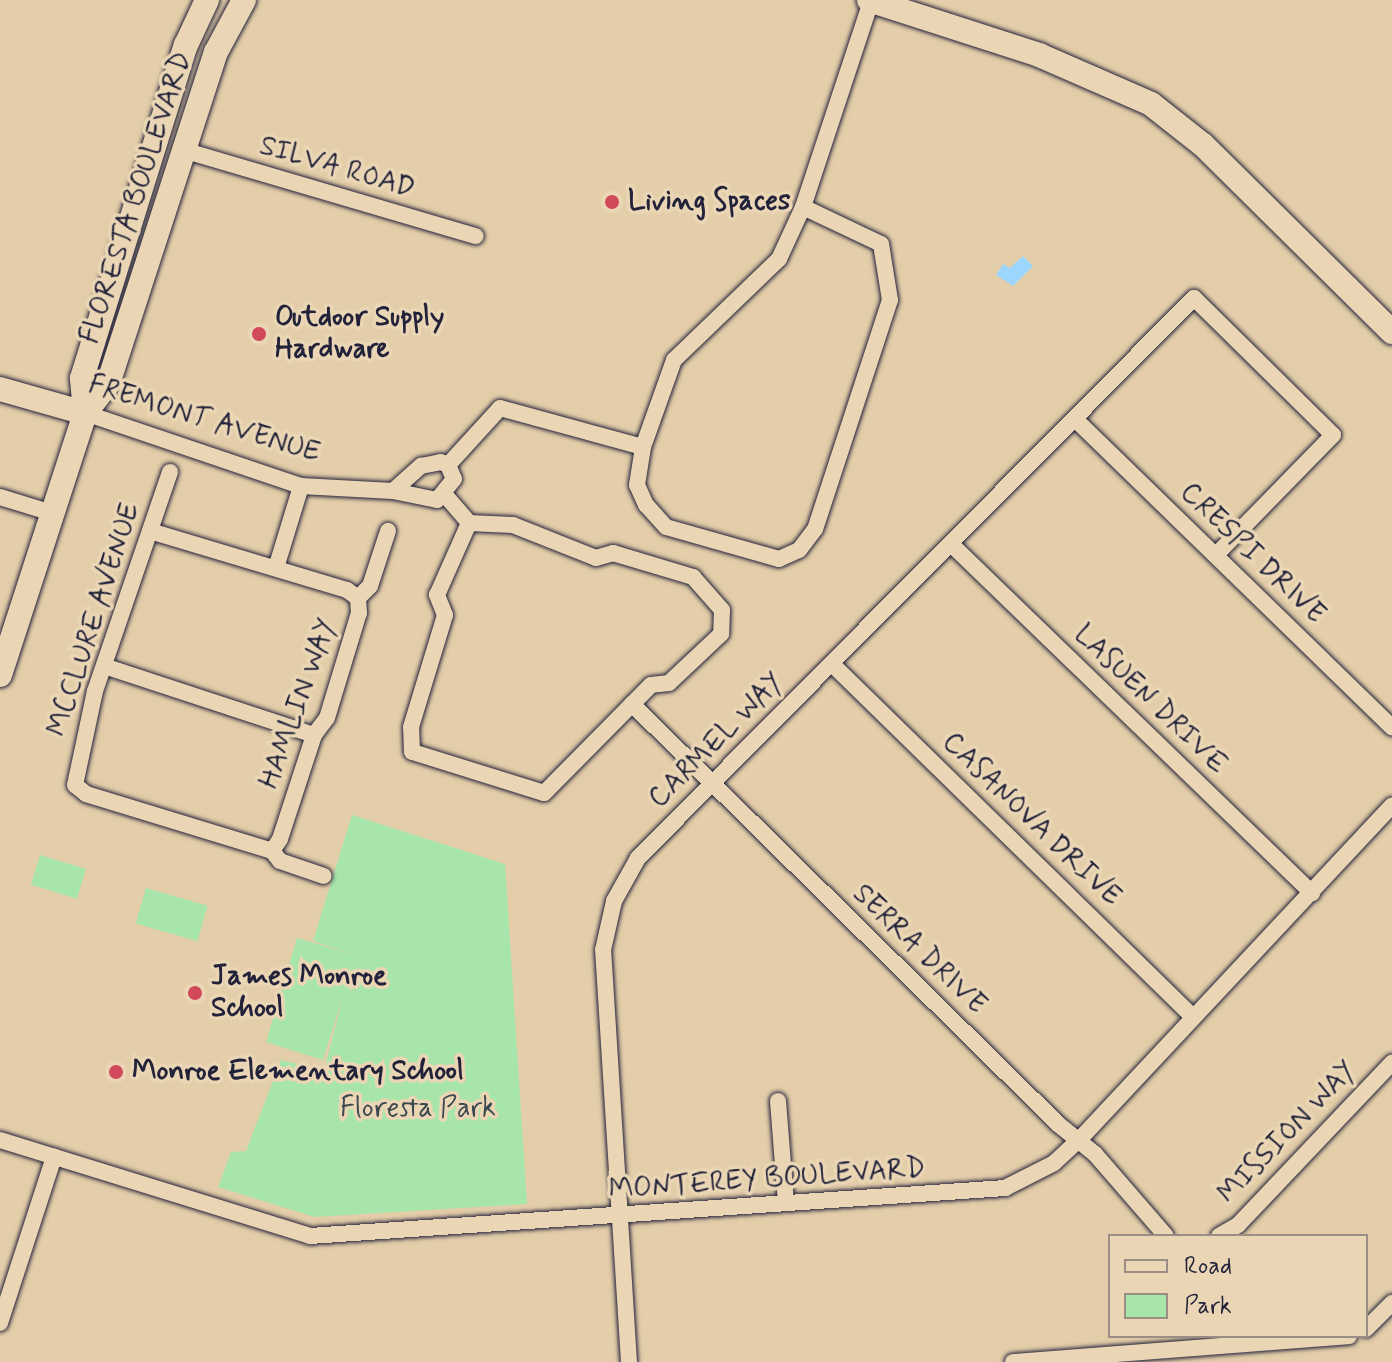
<!DOCTYPE html>
<html>
<head>
<meta charset="utf-8">
<style>
  body { margin:0 }
  #map { position:relative; width:1392px; height:1362px; overflow:hidden; background:#e4cea9; font-family:Mynerve,sans-serif }
  div>[style] { position:absolute }
  .green>* { inset:0; background:#a8e5ab; transform-origin:0 0 }
  .water>* { inset:0; background:#9dd6fd }
  .roads { filter:drop-shadow(0 0 2px #22223b) drop-shadow(0 0 2px #22223b) }
  .street>* { height:16px; margin:-8px; padding:0 8px; transform-origin:8px; border-radius:8px; background:#ead6b4 }
  .secondary>* { height:24px; margin:-12px; padding:0 12px; transform-origin:12px; border-radius:12px; background:#ead6b4 }
  .dots>* { width:22px; height:22px; translate:-50% -50%; box-sizing:border-box; border:4px solid #ead6b4; border-radius:50% }
  span { translate:-50% -50%; white-space:nowrap; text-align:center; line-height:1.15; -webkit-text-stroke:7px #ead6b4; paint-order:stroke }
  .street-label { font-size:28px; color:#22223b }
  .poi-label { font-size:28px; color:#22223b; font-weight:700 }
  .left { translate:0 -50%; text-align:left }
  .park-label { font-size:28px; color:#3d4951 }
  .legend { position:absolute; left:1108px; top:1234px; width:260px; height:104px; box-sizing:border-box; background:#ead6b4; border:2px solid #9a8e84; margin:0; padding:10px 14px; list-style:none; font-size:24px; color:#22223b }
  .legend li { display:flex; align-items:center; gap:16px; height:40px }
  .legend b { width:40px; border:2px solid #9a8e84 }
</style>
</head>
<body>
<div id="map">
  <div class="green">
    <i style="clip-path:polygon(352px 815px,505px 864px,527px 1204px,315px 1217px,218px 1187px,231px 1152px,246px 1151px,281px 1060px,324px 1070px,344px 993px,323px 1060px,266px 1042px,297px 938px,355px 955px,313px 941px)"></i>
    <i style="left:40px;top:855px;width:48px;height:31px;rotate:17deg"></i>
    <i style="left:146px;top:888px;width:64px;height:37px;rotate:16deg"></i>
  </div>
  <div class="water">
    <i style="clip-path:polygon(1023px 256px,1033px 266px,1013px 286px,996px 275px,1003px 264px,1010px 268px)"></i>
  </div>
  <div class="roads">
    <div class="street">
      <i style="left:183px;top:150px;width:305px;rotate:16.4deg"></i>
      <i style="left:803px;top:207px;width:86px;rotate:25.4deg"></i>
      <i style="left:881px;top:244px;width:57px;rotate:80.9deg"></i>
      <i style="left:890px;top:300px;width:241px;rotate:108.1deg"></i>
      <i style="left:815px;top:529px;width:26px;rotate:127deg"></i>
      <i style="left:799px;top:550px;width:22px;rotate:156deg"></i>
      <i style="left:779px;top:559px;width:117px;rotate:-164.2deg"></i>
      <i style="left:666px;top:527px;width:30px;rotate:-132deg"></i>
      <i style="left:646px;top:505px;width:22px;rotate:-114deg"></i>
      <i style="left:637px;top:485px;width:38px;rotate:-81deg"></i>
      <i style="left:643px;top:447px;width:92px;rotate:-70.4deg"></i>
      <i style="left:674px;top:360px;width:146px;rotate:-43.9deg"></i>
      <i style="left:779px;top:259px;width:57px;rotate:-65.2deg"></i>
      <i style="left:803px;top:207px;width:217px;rotate:-71.7deg"></i>
      <i style="left:85px;top:413px;width:228px;rotate:18.7deg"></i>
      <i style="left:301px;top:486px;width:92px;rotate:3.1deg"></i>
      <i style="left:1076px;top:420px;width:441px;rotate:44.2deg"></i>
      <i style="left:441px;top:462px;width:8px;rotate:23deg"></i>
      <i style="left:448px;top:465px;width:15px;rotate:67deg"></i>
      <i style="left:454px;top:479px;width:27px;rotate:129deg"></i>
      <i style="left:437px;top:500px;width:45px;rotate:-168.4deg"></i>
      <i style="left:393px;top:491px;width:38px;rotate:-42deg"></i>
      <i style="left:421px;top:466px;width:20px;rotate:-11deg"></i>
      <i style="left:448px;top:465px;width:77px;rotate:-47.6deg"></i>
      <i style="left:500px;top:408px;width:148px;rotate:15.3deg"></i>
      <i style="left:170px;top:472px;width:231px;rotate:108.9deg"></i>
      <i style="left:95px;top:691px;width:96px;rotate:102deg"></i>
      <i style="left:75px;top:785px;width:14px;rotate:39deg"></i>
      <i style="left:86px;top:794px;width:195px;rotate:17deg"></i>
      <i style="left:272px;top:851px;width:13px;rotate:51deg"></i>
      <i style="left:280px;top:861px;width:46px;rotate:18.8deg"></i>
      <i style="left:445px;top:495px;width:37px;rotate:49deg"></i>
      <i style="left:469px;top:523px;width:44px;rotate:2.6deg"></i>
      <i style="left:513px;top:525px;width:89px;rotate:21.7deg"></i>
      <i style="left:596px;top:558px;width:18px;rotate:-16deg"></i>
      <i style="left:613px;top:553px;width:84px;rotate:16.7deg"></i>
      <i style="left:693px;top:577px;width:44px;rotate:48.7deg"></i>
      <i style="left:722px;top:610px;width:24px;rotate:92deg"></i>
      <i style="left:721px;top:634px;width:71px;rotate:136.7deg"></i>
      <i style="left:669px;top:683px;width:18px;rotate:174deg"></i>
      <i style="left:651px;top:685px;width:152px;rotate:134.7deg"></i>
      <i style="left:544px;top:793px;width:138px;rotate:-162.7deg"></i>
      <i style="left:412px;top:752px;width:25px;rotate:-92deg"></i>
      <i style="left:411px;top:727px;width:117px;rotate:-73.1deg"></i>
      <i style="left:445px;top:615px;width:22px;rotate:-112deg"></i>
      <i style="left:437px;top:595px;width:79px;rotate:-66deg"></i>
      <i style="left:0;top:497px;width:54px;rotate:17.1deg"></i>
      <i style="left:150px;top:531px;width:206px;rotate:16.7deg"></i>
      <i style="left:347px;top:590px;width:14px;rotate:36deg"></i>
      <i style="left:952px;top:545px;width:501px;rotate:44.03deg"></i>
      <i style="left:276px;top:568px;width:86px;rotate:-73deg"></i>
      <i style="left:832px;top:664px;width:502px;rotate:44.35deg"></i>
      <i style="left:104px;top:666px;width:221px;rotate:18.2deg"></i>
      <i style="left:632px;top:704px;width:598px;rotate:44.59deg"></i>
      <i style="left:1058px;top:1124px;width:48px;rotate:39deg"></i>
      <i style="left:1095px;top:1154px;width:108px;rotate:49.1deg"></i>
      <i style="left:272px;top:851px;width:14px;rotate:-56deg"></i>
      <i style="left:280px;top:839px;width:109px;rotate:-71.9deg"></i>
      <i style="left:314px;top:735px;width:21px;rotate:-53deg"></i>
      <i style="left:327px;top:718px;width:110px;rotate:-73.1deg"></i>
      <i style="left:359px;top:613px;width:15px;rotate:-94deg"></i>
      <i style="left:358px;top:598px;width:17px;rotate:-45deg"></i>
      <i style="left:370px;top:586px;width:58px;rotate:-71.9deg"></i>
      <i style="left:778px;top:1101px;width:102px;rotate:85.5deg"></i>
      <i style="left:0;top:1140px;width:325px;rotate:17.2deg"></i>
      <i style="left:310px;top:1236px;width:697px;rotate:-3.95deg"></i>
      <i style="left:1005px;top:1188px;width:55px;rotate:-27deg"></i>
      <i style="left:1054px;top:1163px;width:34px;rotate:-43deg"></i>
      <i style="left:1079px;top:1140px;width:458px;rotate:-46.9deg"></i>
      <i style="left:1219px;top:1236px;width:22px;rotate:-30deg"></i>
      <i style="left:1238px;top:1225px;width:224px;rotate:-46.5deg"></i>
      <i style="left:0;top:1323px;width:175px;rotate:-72deg"></i>
      <i style="left:1366px;top:1329px;width:37px;rotate:-45deg"></i>
      <i style="left:629px;top:1362px;width:413px;rotate:-93.6deg"></i>
      <i style="left:603px;top:950px;width:50px;rotate:-77.3deg"></i>
      <i style="left:614px;top:901px;width:49px;rotate:-60.8deg"></i>
      <i style="left:638px;top:858px;width:789px;rotate:-45.21deg"></i>
      <i style="left:1194px;top:298px;width:195px;rotate:44.6deg"></i>
      <i style="left:1333px;top:435px;width:168px;rotate:134.3deg"></i>
      <i style="left:1013px;top:1362px;width:337px;rotate:-4.4deg"></i>
    </div>
    <div class="secondary">
      <i style="left:869px;top:0;width:179px;rotate:17.9deg"></i>
      <i style="left:1039px;top:55px;width:122px;rotate:23.6deg"></i>
      <i style="left:1151px;top:104px;width:66px;rotate:38.3deg"></i>
      <i style="left:1203px;top:145px;width:266px;rotate:44.7deg"></i>
      <i style="left:0;top:389px;width:88px;rotate:15.8deg"></i>
      <i style="left:85px;top:413px;width:35px;rotate:-95deg"></i>
      <i style="left:82px;top:378px;width:349px;rotate:-72.7deg"></i>
      <i style="left:186px;top:45px;width:50px;rotate:-65deg"></i>
      <i style="left:0;top:675px;width:275px;rotate:-72deg"></i>
      <i style="left:85px;top:413px;width:37px;rotate:-52deg"></i>
      <i style="left:108px;top:384px;width:349px;rotate:-72deg"></i>
      <i style="left:216px;top:52px;width:59px;rotate:-61.7deg"></i>
    </div>
  </div>
  <div class="dots">
    <i style="left:612px;top:202px;background:#d1495b"></i>
    <i style="left:259px;top:334px;background:#d1495b"></i>
    <i style="left:195px;top:993px;background:#d1495b"></i>
    <i style="left:116px;top:1072px;background:#d1495b"></i>
  </div>
  <div class="street-label">
    <span style="left:337px;top:168px;rotate:16deg">SILVA ROAD</span>
    <span style="left:137px;top:198px;rotate:-72deg">FLORESTA BOULEVARD</span>
    <span style="left:204px;top:420px;rotate:17deg">FREMONT AVENUE</span>
    <span style="left:1252px;top:554px;rotate:44deg">CRESPI DRIVE</span>
    <span style="left:95px;top:620px;rotate:-72deg">MCCLURE AVENUE</span>
    <span style="left:1150px;top:700px;rotate:44deg">LASUEN DRIVE</span>
    <span style="left:299px;top:704px;rotate:-70deg">HAMLIN WAY</span>
    <span style="left:717px;top:741px;rotate:-45deg">CARMEL WAY</span>
    <span style="left:1031px;top:820px;rotate:44deg">CASANOVA DRIVE</span>
    <span style="left:919px;top:950px;rotate:44deg">SERRA DRIVE</span>
    <span style="left:1288px;top:1133px;rotate:-46deg">MISSION WAY</span>
    <span style="left:767px;top:1180px;rotate:-4deg">MONTEREY BOULEVARD</span>
  </div>
  <div class="poi-label">
    <span class="left" style="left:628px;top:202px">Living Spaces</span>
    <span class="left" style="left:275px;top:334px">Outdoor Supply<br>Hardware</span>
    <span class="left" style="left:211px;top:993px">James Monroe<br>School</span>
    <span class="left" style="left:132px;top:1072px">Monroe Elementary School</span>
  </div>
  <div class="park-label">
    <span style="left:418px;top:1109px">Floresta Park</span>
  </div>
  <ul class="legend">
  <li><b style="height:10px;background:#ead6b4"></b>Road</li>
  <li><b style="height:22px;background:#a8e5ab"></b>Park</li>
  </ul>
</div>
</body>
</html>
